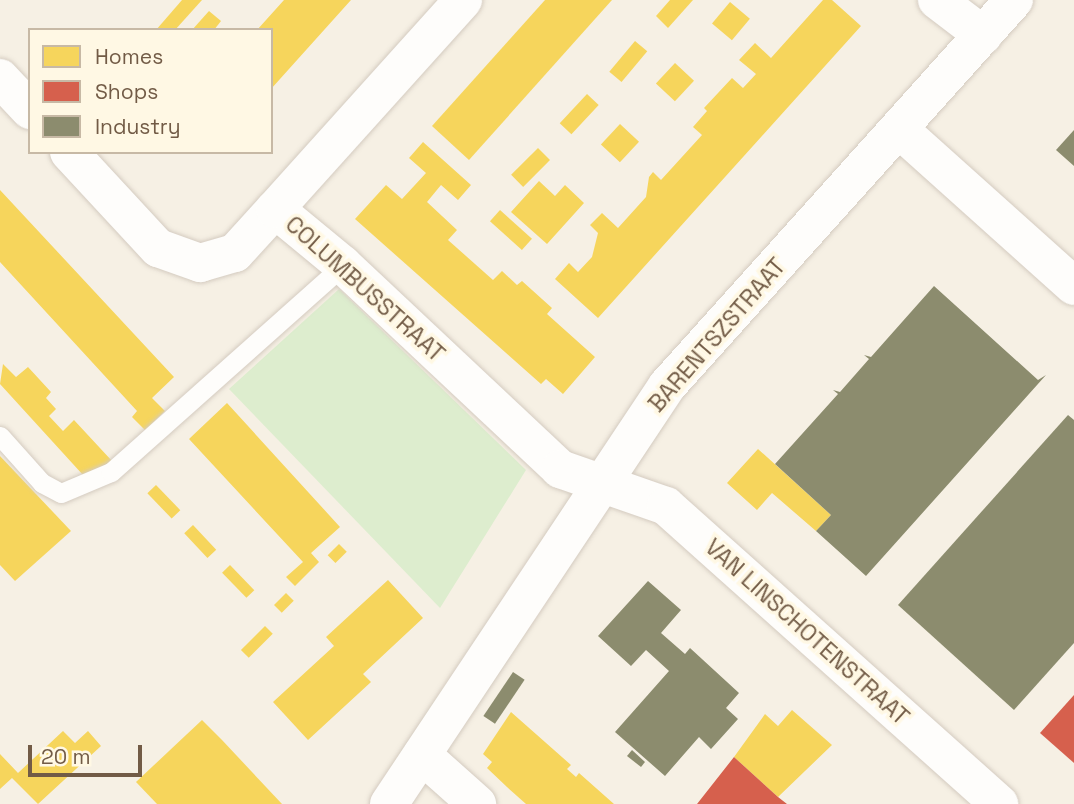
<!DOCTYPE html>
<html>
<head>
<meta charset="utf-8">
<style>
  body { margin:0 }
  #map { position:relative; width:1074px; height:804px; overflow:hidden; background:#f6f0e4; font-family:"Space Grotesk",sans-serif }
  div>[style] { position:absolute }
  .green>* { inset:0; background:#ddedce }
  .homes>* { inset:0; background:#f6d55c; transform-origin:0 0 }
  .shops>* { inset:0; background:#d6604d }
  .industry>* { inset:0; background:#8c8c6e; transform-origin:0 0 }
  .roads { filter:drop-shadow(0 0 2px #d4cbc0) drop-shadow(0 0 2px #d4cbc0) }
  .service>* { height:19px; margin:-9.5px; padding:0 9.5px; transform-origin:9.5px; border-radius:9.5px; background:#fefdfb }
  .minor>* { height:38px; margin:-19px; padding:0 19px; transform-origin:19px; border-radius:19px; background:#fefdfb }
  span { translate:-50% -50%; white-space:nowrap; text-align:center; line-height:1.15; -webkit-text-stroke:7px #fff8e4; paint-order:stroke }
  .street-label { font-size:23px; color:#725b46 }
  .legend { position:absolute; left:28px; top:28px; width:245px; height:126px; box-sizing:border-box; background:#fff8e4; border:2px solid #c7b9a5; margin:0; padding:9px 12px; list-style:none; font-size:21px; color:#725b46 }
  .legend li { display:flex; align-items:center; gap:14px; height:35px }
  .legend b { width:35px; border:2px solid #c7b9a5 }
  .scale { position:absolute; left:28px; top:745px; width:114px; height:32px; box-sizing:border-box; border:4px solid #725b46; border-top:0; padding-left:9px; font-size:21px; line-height:24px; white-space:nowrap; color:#725b46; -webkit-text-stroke:5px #fff8e4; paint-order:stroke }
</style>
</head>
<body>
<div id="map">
  <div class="green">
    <i style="clip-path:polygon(339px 289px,526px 470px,440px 608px,229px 389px)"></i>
  </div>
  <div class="homes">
    <i style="clip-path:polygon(182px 0,202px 0,175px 30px,156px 30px)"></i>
    <i style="clip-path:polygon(284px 0,351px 0,271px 89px,271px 30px,257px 30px)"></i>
    <i style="clip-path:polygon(545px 0,612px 0,469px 160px,432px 126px)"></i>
    <i style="clip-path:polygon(670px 0,693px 0,668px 28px,656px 16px)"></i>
    <i style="clip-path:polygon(823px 0,832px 0,861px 26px,598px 318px,555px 279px,569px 263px,578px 272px,592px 257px,598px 233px,590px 225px,602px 213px,618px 228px,646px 197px,649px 177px,653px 172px,661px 180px,702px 135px,693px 127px,707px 111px,704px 108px,732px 78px,743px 88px,756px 74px,739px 60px,755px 43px,771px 58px)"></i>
    <i style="left:730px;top:2px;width:26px;height:28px;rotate:40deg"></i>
    <i style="clip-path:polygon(209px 11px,221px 21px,214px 30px,192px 30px)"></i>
    <i style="left:635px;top:41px;width:16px;height:40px;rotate:40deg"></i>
    <i style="left:675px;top:63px;width:26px;height:28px;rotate:43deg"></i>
    <i style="left:587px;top:94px;width:16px;height:40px;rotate:43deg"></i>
    <i style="left:620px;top:124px;width:26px;height:28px;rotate:43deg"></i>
    <i style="clip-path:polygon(423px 142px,471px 185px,458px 200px,441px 185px,427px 202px,457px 230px,448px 240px,493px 280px,502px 271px,517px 285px,522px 281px,552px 308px,547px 314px,595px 357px,563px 394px,546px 379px,541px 384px,355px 219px,386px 185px,402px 199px,426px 173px,409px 158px)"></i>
    <i style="left:538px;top:148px;width:17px;height:38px;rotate:45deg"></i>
    <i style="clip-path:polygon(539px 181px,555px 196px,565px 185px,584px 203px,547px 244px,511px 212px)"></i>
    <i style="clip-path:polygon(0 190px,174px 377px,152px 398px,165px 411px,145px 430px,132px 417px,137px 411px,0 262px)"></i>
    <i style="left:500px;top:210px;width:43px;height:15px;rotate:42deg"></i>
    <i style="clip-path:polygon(3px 364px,16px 377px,28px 367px,51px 392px,46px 398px,56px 409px,49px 416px,63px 431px,74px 420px,112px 461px,96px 475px,83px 475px,0 384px)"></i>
    <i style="clip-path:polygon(227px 403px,340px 527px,311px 553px,319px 562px,295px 586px,286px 577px,303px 562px,189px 439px)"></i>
    <i style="clip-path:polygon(758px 449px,831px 515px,816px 531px,772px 493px,757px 510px,727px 483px)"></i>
    <i style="clip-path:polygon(0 456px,71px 531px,15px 581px,0 565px)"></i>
    <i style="left:156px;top:485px;width:35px;height:12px;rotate:46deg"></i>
    <i style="left:193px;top:525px;width:34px;height:12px;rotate:47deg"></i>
    <i style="left:339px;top:544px;width:11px;height:16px;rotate:45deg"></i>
    <i style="left:230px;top:565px;width:35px;height:11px;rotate:46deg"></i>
    <i style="clip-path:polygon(388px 580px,423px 618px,363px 674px,371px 682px,308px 740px,273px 702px,334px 646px,326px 637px)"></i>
    <i style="left:286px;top:593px;width:11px;height:17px;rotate:45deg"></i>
    <i style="left:265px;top:626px;width:11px;height:34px;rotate:45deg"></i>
    <i style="clip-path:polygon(792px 710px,832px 745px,778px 797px,734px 757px,765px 714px,778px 726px)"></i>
    <i style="clip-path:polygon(511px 712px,571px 765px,567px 769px,576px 777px,579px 773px,614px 804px,526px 804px,507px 787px,487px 768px,492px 762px,483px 754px)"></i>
    <i style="clip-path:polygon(202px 720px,222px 740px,282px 804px,157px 804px,136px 782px)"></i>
    <i style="clip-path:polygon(63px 731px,75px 743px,88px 731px,101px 746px,38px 804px,12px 778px,0 789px,0 754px,18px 773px)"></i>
  </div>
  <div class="shops">
    <i style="clip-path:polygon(1074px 695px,1074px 763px,1040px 733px)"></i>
    <i style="clip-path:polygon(734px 757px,778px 797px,787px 804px,697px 804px)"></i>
  </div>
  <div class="industry">
    <i style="clip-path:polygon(1074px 130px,1074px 166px,1056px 150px)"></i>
    <i style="clip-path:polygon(934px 286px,1038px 380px,1046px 375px,866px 576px,816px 531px,831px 515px,775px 464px,838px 394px,833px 390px,840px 392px,869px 359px,864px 355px,871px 357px)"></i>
    <i style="clip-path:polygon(1068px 415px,1074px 420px,1074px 643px,1014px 710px,898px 605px)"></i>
    <i style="clip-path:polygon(648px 581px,681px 610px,661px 633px,685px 654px,690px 648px,739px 693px,726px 708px,738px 719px,711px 749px,699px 737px,665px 776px,615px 732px,669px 671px,646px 650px,631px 666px,598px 636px)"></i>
    <i style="left:513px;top:672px;width:14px;height:53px;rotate:34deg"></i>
    <i style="clip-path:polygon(632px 750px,645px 762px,641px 767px,627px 756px)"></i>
  </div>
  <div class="roads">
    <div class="service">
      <i style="left:0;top:436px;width:63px;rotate:48.2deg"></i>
      <i style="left:42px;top:483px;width:21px;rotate:28deg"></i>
      <i style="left:61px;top:493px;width:54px;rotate:-22.8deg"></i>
      <i style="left:111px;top:472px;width:311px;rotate:-41.7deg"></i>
    </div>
    <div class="minor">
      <i style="left:937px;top:0;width:58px;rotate:37.3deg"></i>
      <i style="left:0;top:78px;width:44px;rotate:46.8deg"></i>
      <i style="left:899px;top:129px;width:235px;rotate:41.9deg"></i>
      <i style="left:69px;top:152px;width:131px;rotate:47.2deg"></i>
      <i style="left:158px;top:248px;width:45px;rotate:19.7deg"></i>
      <i style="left:200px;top:263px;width:36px;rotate:-16deg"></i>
      <i style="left:235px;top:253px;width:59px;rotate:-47.7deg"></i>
      <i style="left:275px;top:209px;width:88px;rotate:39.5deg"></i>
      <i style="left:343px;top:265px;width:298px;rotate:43.2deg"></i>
      <i style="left:560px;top:469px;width:112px;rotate:19.2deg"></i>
      <i style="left:666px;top:506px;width:447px;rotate:41.8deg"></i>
      <i style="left:275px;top:209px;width:281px;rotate:-48deg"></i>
      <i style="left:422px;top:755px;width:74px;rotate:41.7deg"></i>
      <i style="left:389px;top:804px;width:502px;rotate:-56.37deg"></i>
      <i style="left:667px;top:386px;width:519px;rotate:-48.05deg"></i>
    </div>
  </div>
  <div class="street-label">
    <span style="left:365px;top:289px;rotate:42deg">COLUMBUSSTRAAT</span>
    <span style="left:717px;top:335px;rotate:-49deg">BARENTSZSTRAAT</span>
    <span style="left:807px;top:632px;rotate:42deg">VAN LINSCHOTENSTRAAT</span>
  </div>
  <ul class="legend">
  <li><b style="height:19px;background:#f6d55c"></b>Homes</li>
  <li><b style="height:19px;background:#d6604d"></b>Shops</li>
  <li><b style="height:19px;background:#8c8c6e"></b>Industry</li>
  </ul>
  <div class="scale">20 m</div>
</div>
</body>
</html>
